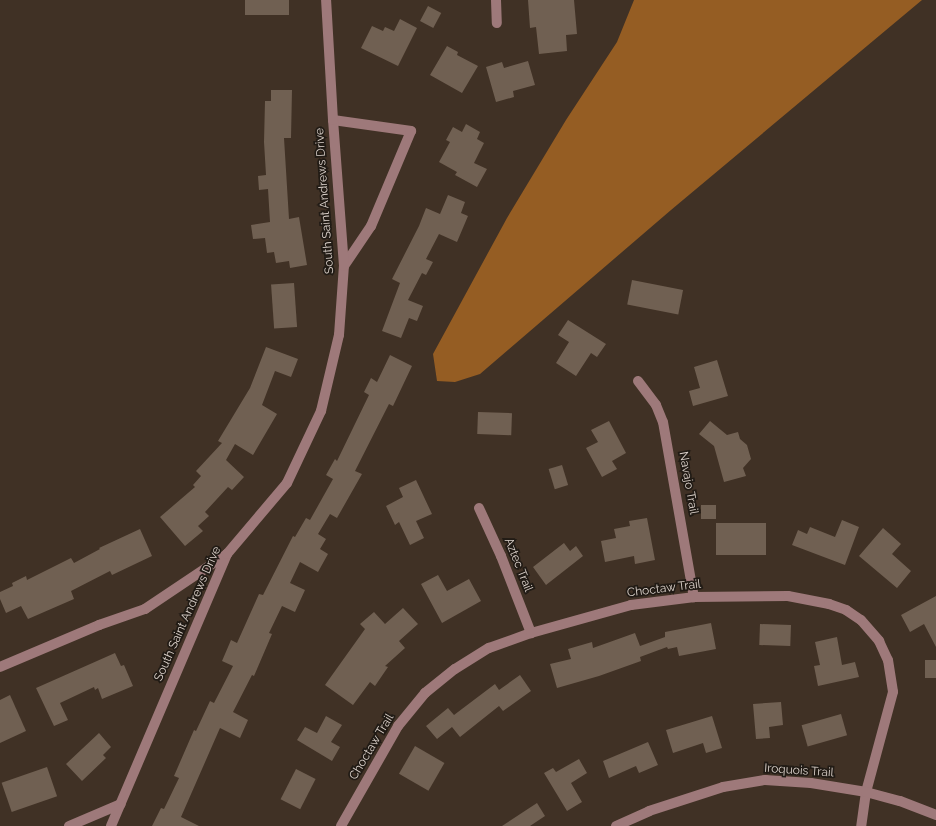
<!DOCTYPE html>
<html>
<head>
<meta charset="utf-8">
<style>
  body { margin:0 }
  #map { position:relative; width:936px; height:826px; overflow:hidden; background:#403125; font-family:Raleway,sans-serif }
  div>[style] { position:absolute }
  .forest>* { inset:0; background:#955d23 }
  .building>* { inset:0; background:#706052; transform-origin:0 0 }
  .minor>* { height:10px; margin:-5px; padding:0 5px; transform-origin:5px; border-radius:5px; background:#9e797a }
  span { translate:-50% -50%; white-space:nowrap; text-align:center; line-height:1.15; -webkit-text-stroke:3.5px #211b15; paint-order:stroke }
  .street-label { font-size:12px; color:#dcd2cb }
</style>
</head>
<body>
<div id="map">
  <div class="forest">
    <i style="clip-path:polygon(634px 0,922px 0,671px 210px,480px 374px,455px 382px,437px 381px,433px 354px,507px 218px,566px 120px,617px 42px)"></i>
  </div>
  <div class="building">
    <i style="left:245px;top:0;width:44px;height:15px"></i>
    <i style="clip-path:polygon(528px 0,574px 0,577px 34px,566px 35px,567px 51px,539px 54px,536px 27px,530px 28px)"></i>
    <i style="left:428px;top:6px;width:15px;height:17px;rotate:28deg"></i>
    <i style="clip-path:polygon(400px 19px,417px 28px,398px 66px,361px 48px,372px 26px,383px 31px,385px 27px,394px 31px)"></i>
    <i style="clip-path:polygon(447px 46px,458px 52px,457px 55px,478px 66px,462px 93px,430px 75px)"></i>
    <i style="clip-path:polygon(528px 61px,535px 85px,513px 91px,514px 97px,496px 102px,486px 67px,502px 62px,504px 68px)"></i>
    <i style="clip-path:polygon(271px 90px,292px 90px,291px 138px,284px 138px,289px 219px,299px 217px,307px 265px,290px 268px,289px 261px,276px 263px,274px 252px,267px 253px,265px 238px,253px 239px,251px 225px,270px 222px,268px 189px,259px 190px,258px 176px,266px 175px,264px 142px,265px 101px,271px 101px)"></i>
    <i style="clip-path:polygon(466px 124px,480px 132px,477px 139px,484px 143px,474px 163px,487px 169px,477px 187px,455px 175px,457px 172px,439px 162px,450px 142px,446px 140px,453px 127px,462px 132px)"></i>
    <i style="clip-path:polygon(448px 195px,465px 202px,461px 213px,468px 216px,457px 242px,439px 234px,426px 259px,433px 262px,426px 275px,422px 273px,408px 300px,423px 306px,417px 321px,409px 318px,401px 338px,382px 331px,400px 283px,392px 279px,419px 226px,426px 208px,440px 214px)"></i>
    <i style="left:632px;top:280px;width:52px;height:25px;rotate:11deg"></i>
    <i style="left:294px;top:283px;width:44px;height:23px;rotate:86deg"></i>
    <i style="clip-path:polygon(568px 320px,606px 344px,597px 357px,591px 353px,576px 376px,556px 363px,569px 342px,558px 335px)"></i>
    <i style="clip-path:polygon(266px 347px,298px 359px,291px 377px,275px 371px,262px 405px,277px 414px,253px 455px,235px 444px,226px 460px,244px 477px,232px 490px,228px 487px,205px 512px,209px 516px,198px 526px,203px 531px,185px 546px,160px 517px,195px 487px,193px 485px,201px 476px,196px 471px,222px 443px,218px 441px,250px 388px)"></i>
    <i style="clip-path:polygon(390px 355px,412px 366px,393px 406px,389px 404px,355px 471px,362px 474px,337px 518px,330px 514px,318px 534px,326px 539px,320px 549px,328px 554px,318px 572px,300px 562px,290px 583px,305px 590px,295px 612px,282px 606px,269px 633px,272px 634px,254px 676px,252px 675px,233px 712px,248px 720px,240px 738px,220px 728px,181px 817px,199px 826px,152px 826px,161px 808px,164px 809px,179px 778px,174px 776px,194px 730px,196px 731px,210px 701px,214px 703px,233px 666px,222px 661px,231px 640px,237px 643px,259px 594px,263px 595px,293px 536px,295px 537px,306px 518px,310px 520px,333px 479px,326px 475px,335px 459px,337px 461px,369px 395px,364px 392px,371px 378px,377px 382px)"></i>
    <i style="clip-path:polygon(717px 360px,728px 396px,693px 406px,689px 391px,700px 388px,694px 367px)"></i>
    <i style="left:478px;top:412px;width:34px;height:22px;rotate:2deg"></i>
    <i style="clip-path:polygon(609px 421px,626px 453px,612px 461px,617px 469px,602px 477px,586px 448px,598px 442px,591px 430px)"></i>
    <i style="clip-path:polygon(710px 421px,727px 435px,738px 432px,740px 439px,747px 445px,751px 459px,743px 468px,746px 476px,724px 482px,714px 446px,699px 434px)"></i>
    <i style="left:562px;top:465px;width:21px;height:14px;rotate:73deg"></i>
    <i style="clip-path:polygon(416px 480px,432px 514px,416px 521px,424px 538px,410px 545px,399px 522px,395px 525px,386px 506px,403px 497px,399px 488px)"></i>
    <i style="left:701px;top:505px;width:15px;height:14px"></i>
    <i style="clip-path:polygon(647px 518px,655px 560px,635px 564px,634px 556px,605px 562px,601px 541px,616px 538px,614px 529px,630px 526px,629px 521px)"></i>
    <i style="clip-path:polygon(842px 520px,859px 527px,845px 565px,792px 545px,798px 530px,807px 534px,810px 527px,835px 537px)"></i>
    <i style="left:766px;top:523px;width:32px;height:50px;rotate:90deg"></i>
    <i style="clip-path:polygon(883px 528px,901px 544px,892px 554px,911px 571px,897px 588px,859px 556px)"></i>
    <i style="clip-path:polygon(140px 529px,152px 556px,112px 575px,110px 571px,71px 591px,74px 599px,28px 619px,21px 606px,6px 613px,0 599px,0 592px,13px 586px,12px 583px,26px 576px,27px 580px,71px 558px,74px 563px,100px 549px,99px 548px)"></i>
    <i style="clip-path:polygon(564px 543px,570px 551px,576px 546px,583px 556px,546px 585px,533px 567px)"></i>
    <i style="clip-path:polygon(438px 575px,447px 591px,469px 579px,481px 601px,442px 623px,421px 584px)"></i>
    <i style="clip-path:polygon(936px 596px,936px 647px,924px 624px,910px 632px,901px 615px)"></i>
    <i style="clip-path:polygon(403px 608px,418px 624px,399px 641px,405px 648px,385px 666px,388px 667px,375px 686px,370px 682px,353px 705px,325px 685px,365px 629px,360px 624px,374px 612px,385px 624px)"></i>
    <i style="clip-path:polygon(711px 623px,716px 649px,679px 656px,677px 647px,668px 649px,667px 647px,640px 657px,641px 661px,599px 676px,557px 688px,550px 664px,571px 659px,568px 649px,592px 642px,593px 648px,635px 633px,640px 646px,665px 637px,665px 632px)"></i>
    <i style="left:760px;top:624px;width:31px;height:21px;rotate:2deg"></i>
    <i style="clip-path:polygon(837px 637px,842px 665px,855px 662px,859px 677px,818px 686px,814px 666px,820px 665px,815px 642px)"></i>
    <i style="clip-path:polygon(115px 653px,121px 666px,124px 665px,133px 686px,102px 699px,98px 688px,95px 690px,94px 687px,60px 703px,68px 720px,54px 726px,36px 688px)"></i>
    <i style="left:925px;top:660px;width:11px;height:18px"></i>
    <i style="clip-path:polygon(520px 675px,531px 691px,503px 711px,499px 706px,460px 737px,452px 727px,437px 739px,426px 726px,448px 708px,454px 715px,495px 684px,499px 690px)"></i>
    <i style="clip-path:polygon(10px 695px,26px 731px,0 743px,0 700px)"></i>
    <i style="clip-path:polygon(781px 702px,783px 725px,769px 727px,770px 738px,756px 739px,753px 704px)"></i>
    <i style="left:841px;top:714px;width:22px;height:41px;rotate:74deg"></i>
    <i style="clip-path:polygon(326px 716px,342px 725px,331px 742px,340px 747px,332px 761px,297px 740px,305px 727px,317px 733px)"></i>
    <i style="clip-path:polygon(712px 716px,722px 748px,706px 753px,703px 743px,673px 753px,666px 730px)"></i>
    <i style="clip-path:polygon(99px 733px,111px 747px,103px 755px,106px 758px,82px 781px,66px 764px)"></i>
    <i style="clip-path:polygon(648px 742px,658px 765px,639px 773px,636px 766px,609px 778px,603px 761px)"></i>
    <i style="left:415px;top:746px;width:34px;height:32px;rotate:30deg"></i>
    <i style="clip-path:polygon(579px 759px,587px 773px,571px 783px,582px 802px,567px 811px,544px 773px,553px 768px,556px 772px)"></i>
    <i style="left:47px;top:767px;width:31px;height:48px;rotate:71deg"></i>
    <i style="left:296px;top:769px;width:22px;height:34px;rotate:27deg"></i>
    <i style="clip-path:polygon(537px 803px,545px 816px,530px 826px,502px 826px)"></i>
  </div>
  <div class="minor">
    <i style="left:496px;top:0;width:23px;rotate:88deg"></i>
    <i style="left:333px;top:120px;width:79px;rotate:8deg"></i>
    <i style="left:411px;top:131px;width:103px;rotate:112.8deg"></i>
    <i style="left:371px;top:226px;width:48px;rotate:124deg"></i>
    <i style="left:638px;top:381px;width:30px;rotate:53deg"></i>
    <i style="left:656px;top:405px;width:18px;rotate:68deg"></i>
    <i style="left:663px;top:422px;width:178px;rotate:80deg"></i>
    <i style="left:479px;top:508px;width:53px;rotate:65.4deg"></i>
    <i style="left:501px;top:556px;width:83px;rotate:68.7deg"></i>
    <i style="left:0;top:667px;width:108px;rotate:-23deg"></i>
    <i style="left:99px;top:625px;width:49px;rotate:-19.2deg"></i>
    <i style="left:145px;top:609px;width:99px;rotate:-33.9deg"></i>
    <i style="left:69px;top:826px;width:56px;rotate:-22.9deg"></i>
    <i style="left:111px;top:826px;width:296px;rotate:-66.9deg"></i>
    <i style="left:227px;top:554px;width:93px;rotate:-49.8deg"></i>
    <i style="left:287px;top:483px;width:80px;rotate:-64.7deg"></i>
    <i style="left:321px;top:411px;width:78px;rotate:-76.7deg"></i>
    <i style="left:339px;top:335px;width:69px;rotate:-85.9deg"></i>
    <i style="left:344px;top:266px;width:146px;rotate:-94.3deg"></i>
    <i style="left:333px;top:120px;width:120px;rotate:-93.3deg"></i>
    <i style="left:341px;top:826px;width:115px;rotate:-60.3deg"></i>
    <i style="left:398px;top:726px;width:43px;rotate:-50.7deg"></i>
    <i style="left:425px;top:693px;width:38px;rotate:-39deg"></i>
    <i style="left:455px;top:669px;width:40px;rotate:-32deg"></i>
    <i style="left:489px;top:648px;width:45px;rotate:-19.7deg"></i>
    <i style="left:531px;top:633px;width:104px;rotate:-15.6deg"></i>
    <i style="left:631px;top:605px;width:64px;rotate:-7.2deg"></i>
    <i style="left:694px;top:597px;width:94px;rotate:-0.6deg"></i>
    <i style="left:788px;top:596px;width:42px;rotate:11deg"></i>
    <i style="left:829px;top:604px;width:18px;rotate:19deg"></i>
    <i style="left:846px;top:610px;width:18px;rotate:34deg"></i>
    <i style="left:861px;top:620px;width:28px;rotate:49deg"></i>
    <i style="left:879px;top:641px;width:21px;rotate:65deg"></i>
    <i style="left:888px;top:660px;width:32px;rotate:81deg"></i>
    <i style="left:893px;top:692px;width:104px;rotate:105.1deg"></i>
    <i style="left:866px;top:792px;width:34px;rotate:98deg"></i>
    <i style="left:616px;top:826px;width:36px;rotate:-24deg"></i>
    <i style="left:649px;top:811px;width:78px;rotate:-18deg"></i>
    <i style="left:723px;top:787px;width:43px;rotate:-9.5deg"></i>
    <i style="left:765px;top:780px;width:46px;rotate:3.7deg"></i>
    <i style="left:811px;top:783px;width:56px;rotate:9.3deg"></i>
    <i style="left:866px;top:792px;width:35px;rotate:15deg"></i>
    <i style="left:900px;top:801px;width:39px;rotate:21deg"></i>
  </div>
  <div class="street-label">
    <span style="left:325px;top:201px;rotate:-94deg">South Saint Andrews Drive</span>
    <span style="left:688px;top:483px;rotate:80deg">Navajo Trail</span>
    <span style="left:518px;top:565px;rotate:68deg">Aztec Trail</span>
    <span style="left:664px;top:589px;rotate:-7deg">Choctaw Trail</span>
    <span style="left:188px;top:614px;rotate:-66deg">South Saint Andrews Drive</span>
    <span style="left:372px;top:747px;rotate:-59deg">Choctaw Trail</span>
    <span style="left:799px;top:771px;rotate:4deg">Iroquois Trail</span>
  </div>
</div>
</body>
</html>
